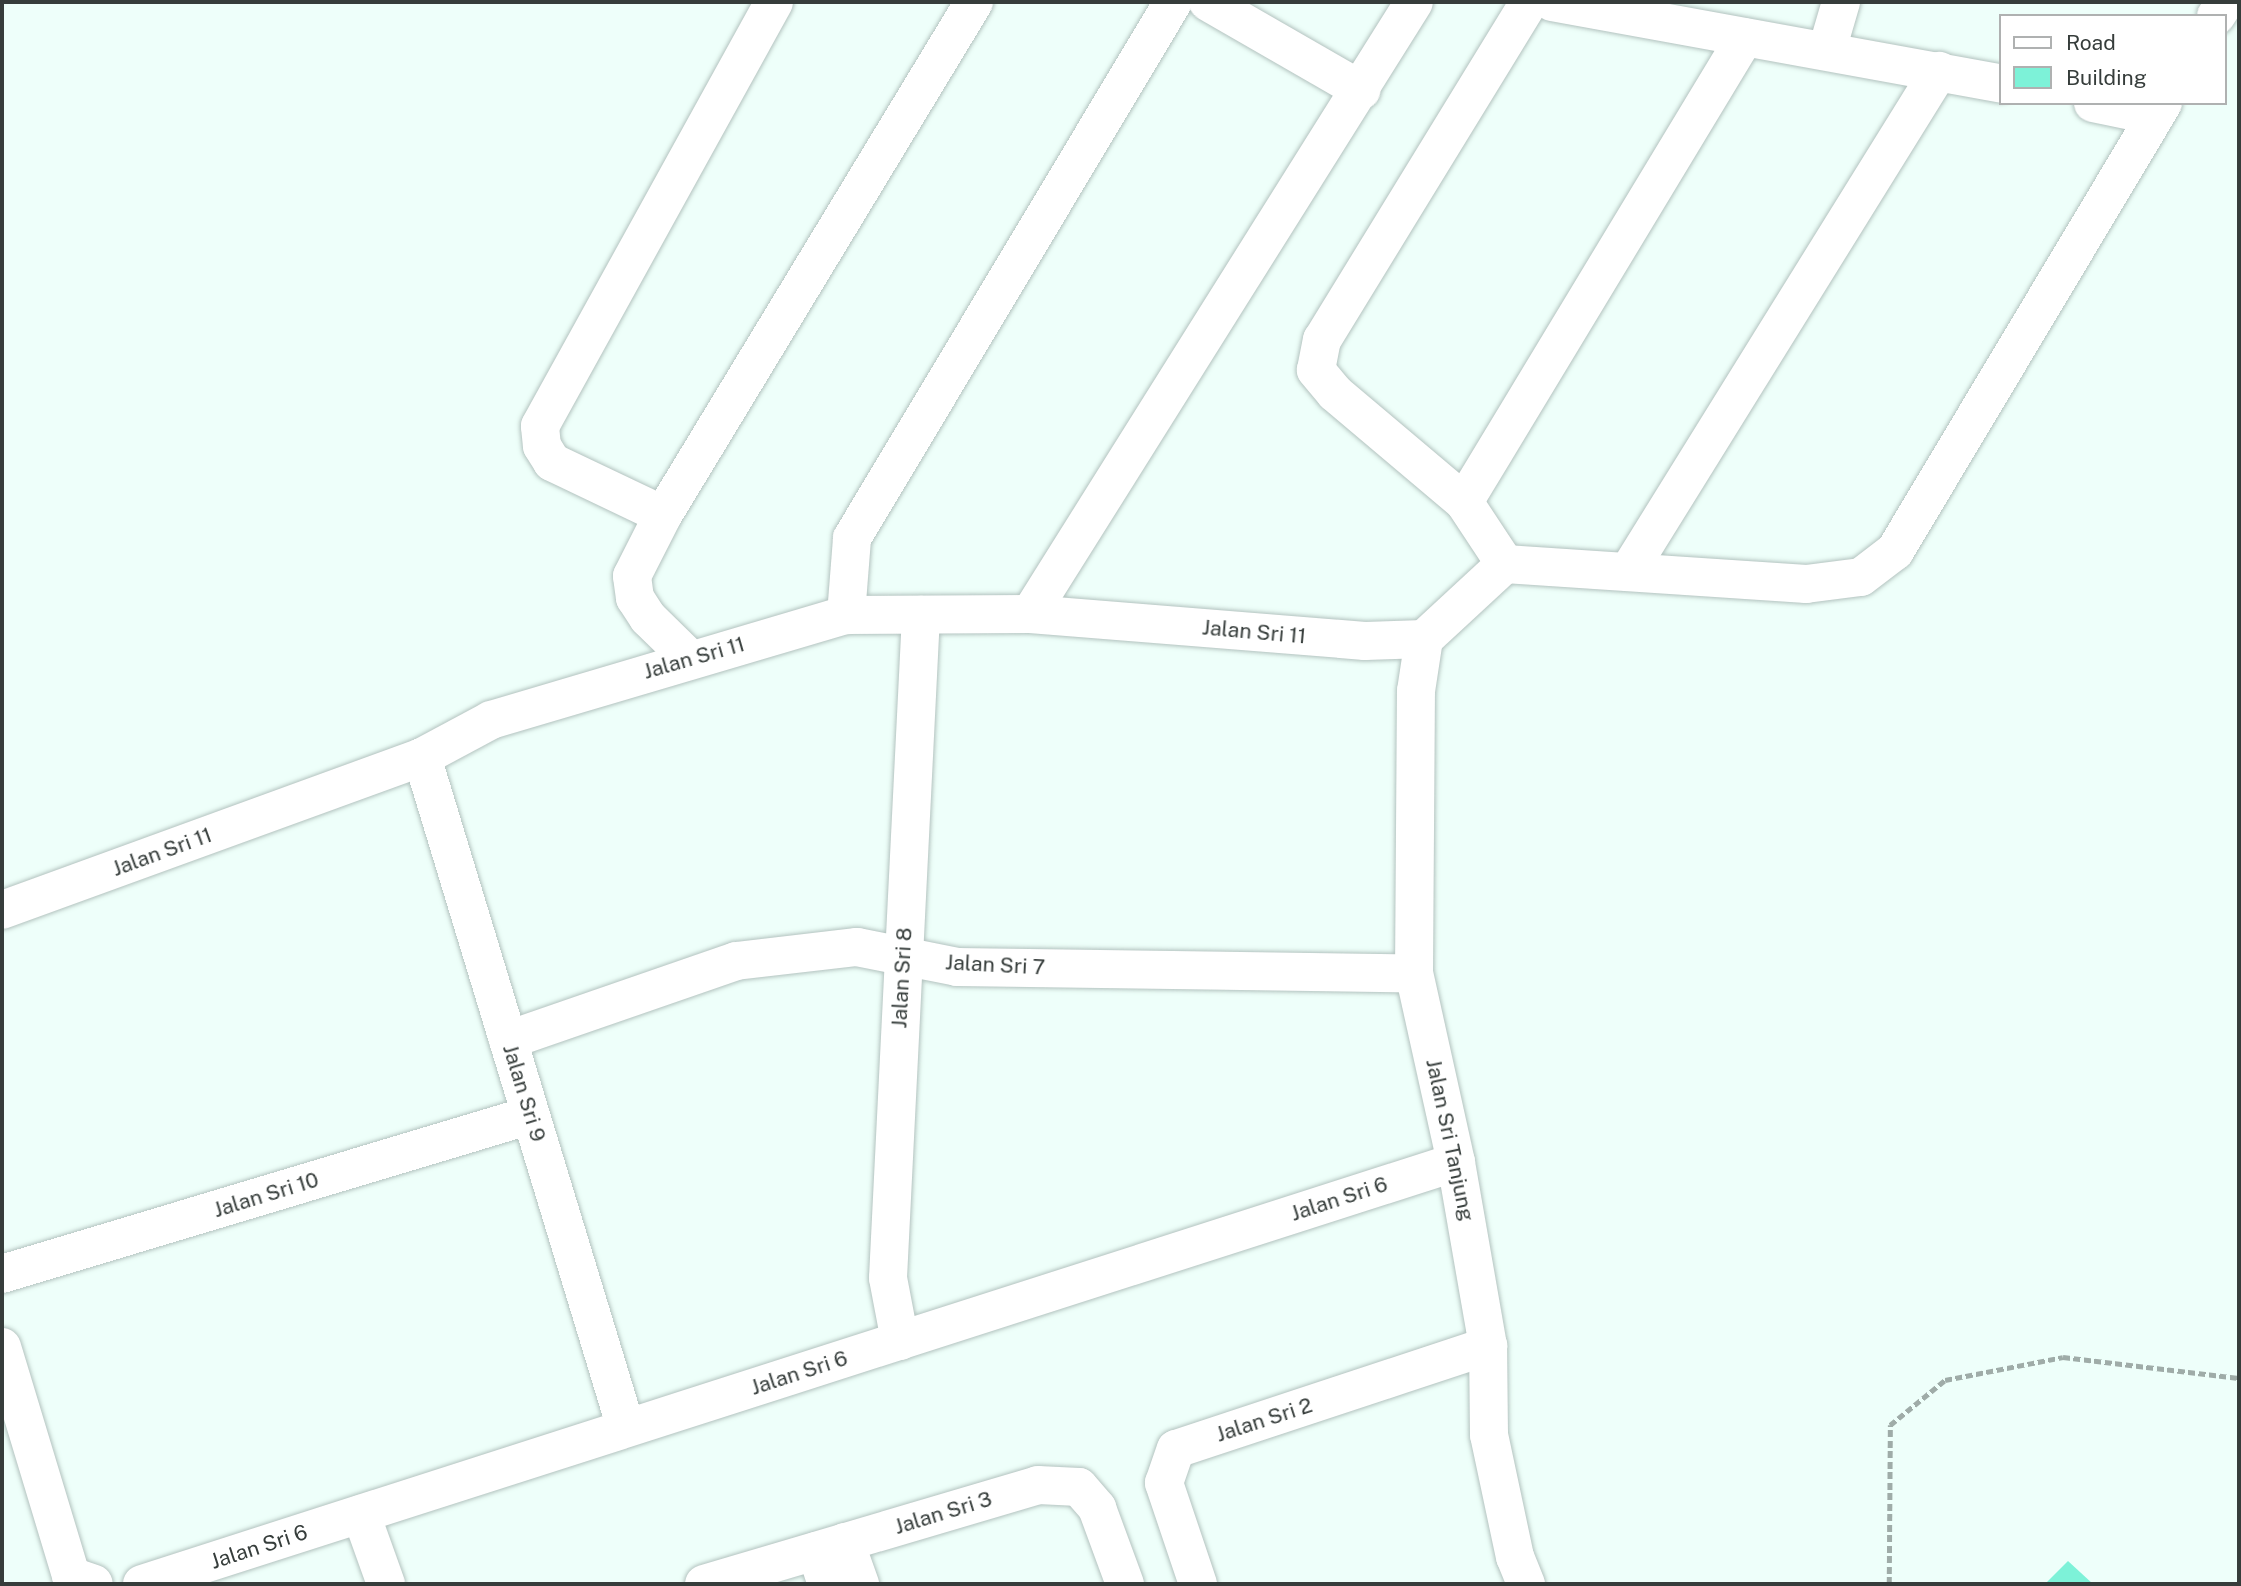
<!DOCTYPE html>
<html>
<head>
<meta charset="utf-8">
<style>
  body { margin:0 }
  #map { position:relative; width:2241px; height:1586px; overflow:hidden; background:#eefffa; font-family:"Public Sans",sans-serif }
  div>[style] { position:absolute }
  .building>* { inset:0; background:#7df2d8 }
  .path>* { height:4.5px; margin-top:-2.25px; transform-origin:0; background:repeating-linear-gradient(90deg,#9faca8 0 7px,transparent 0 10.5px) }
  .roads { filter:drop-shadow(0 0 2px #b3c3bf) drop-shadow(0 0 2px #b3c3bf) }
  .minor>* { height:38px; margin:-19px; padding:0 19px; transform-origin:19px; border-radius:19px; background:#fff }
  span { translate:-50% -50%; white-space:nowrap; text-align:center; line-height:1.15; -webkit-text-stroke:6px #fff; paint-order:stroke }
  .street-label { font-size:21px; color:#363d3b }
  .frame { position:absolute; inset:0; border:4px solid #363d3b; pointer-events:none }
  .legend { position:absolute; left:1999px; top:14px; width:228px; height:91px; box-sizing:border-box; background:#fff; border:2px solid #afb1b1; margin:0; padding:9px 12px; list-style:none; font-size:21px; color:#363d3b }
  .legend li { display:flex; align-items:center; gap:14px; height:35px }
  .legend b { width:35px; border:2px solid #afb1b1 }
</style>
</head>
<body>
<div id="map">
  <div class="building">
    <i style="clip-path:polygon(2068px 1561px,2093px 1584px,2045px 1584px)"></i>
  </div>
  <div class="path">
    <i style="left:1889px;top:1584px;width:159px;rotate:-89.6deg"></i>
    <i style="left:1890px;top:1425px;width:71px;rotate:-39.3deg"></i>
    <i style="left:1945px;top:1380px;width:120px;rotate:-11deg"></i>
    <i style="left:2063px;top:1357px;width:177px;rotate:6.8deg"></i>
  </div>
  <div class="roads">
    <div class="minor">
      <i style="left:1208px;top:2px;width:177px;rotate:29.9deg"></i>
      <i style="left:1552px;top:2px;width:456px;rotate:10.3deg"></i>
      <i style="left:2216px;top:16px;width:17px;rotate:-57deg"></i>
      <i style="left:1827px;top:50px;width:50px;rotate:-73.7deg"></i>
      <i style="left:2093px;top:103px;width:63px;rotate:11.8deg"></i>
      <i style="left:1464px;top:502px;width:169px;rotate:-139.8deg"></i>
      <i style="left:1335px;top:393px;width:30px;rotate:-130deg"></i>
      <i style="left:1316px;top:370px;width:31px;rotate:-79deg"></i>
      <i style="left:1322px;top:340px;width:396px;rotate:-58.5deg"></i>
      <i style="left:663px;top:515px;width:123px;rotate:-154.5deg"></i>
      <i style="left:552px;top:462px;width:19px;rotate:-122deg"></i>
      <i style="left:542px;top:446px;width:20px;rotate:-96deg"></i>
      <i style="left:540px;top:426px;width:484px;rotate:-61.1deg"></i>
      <i style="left:1505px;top:564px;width:74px;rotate:-123.5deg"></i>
      <i style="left:1464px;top:502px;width:543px;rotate:-58.86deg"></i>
      <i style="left:1628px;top:572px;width:590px;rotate:-58.17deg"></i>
      <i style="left:1030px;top:614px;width:722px;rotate:-57.89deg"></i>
      <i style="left:846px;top:615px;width:77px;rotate:-85.5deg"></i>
      <i style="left:852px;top:538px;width:625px;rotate:-59.08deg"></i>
      <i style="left:689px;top:658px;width:57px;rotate:-135.7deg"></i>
      <i style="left:648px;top:618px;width:24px;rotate:-123deg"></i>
      <i style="left:635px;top:598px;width:22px;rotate:-98deg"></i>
      <i style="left:632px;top:576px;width:68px;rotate:-63.1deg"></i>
      <i style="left:663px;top:515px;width:600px;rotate:-58.77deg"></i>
      <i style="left:422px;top:757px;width:701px;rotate:73.09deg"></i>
      <i style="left:2px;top:910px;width:447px;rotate:-20deg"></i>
      <i style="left:422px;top:757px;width:78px;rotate:-28.2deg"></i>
      <i style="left:491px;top:720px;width:370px;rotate:-16.5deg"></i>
      <i style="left:846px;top:615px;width:184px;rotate:-0.3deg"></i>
      <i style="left:1030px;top:614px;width:336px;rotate:4.6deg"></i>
      <i style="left:1365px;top:641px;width:59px;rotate:-1.9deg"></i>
      <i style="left:508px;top:1040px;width:241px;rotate:-19.1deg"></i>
      <i style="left:736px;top:961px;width:122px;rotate:-6.6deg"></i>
      <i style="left:857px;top:947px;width:102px;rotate:11.3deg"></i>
      <i style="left:957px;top:967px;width:457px;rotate:0.8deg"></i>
      <i style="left:2px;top:1274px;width:552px;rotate:-16.73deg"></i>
      <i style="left:900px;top:1341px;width:64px;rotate:-100.8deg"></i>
      <i style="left:888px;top:1278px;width:664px;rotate:-87.15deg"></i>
      <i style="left:2px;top:1347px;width:239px;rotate:73.2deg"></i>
      <i style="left:71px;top:1576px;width:24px;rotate:19deg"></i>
      <i style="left:361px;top:1514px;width:74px;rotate:70.3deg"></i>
      <i style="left:845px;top:1542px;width:45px;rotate:70.3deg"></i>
      <i style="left:816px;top:1551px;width:35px;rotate:72deg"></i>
      <i style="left:142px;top:1584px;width:1380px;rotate:-17.8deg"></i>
      <i style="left:704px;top:1584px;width:348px;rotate:-16.5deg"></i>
      <i style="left:1038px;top:1485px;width:41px;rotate:2.8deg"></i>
      <i style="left:1079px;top:1487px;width:28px;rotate:49deg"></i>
      <i style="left:1097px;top:1508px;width:81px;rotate:69.8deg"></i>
      <i style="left:1198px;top:1584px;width:107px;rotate:-108.6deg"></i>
      <i style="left:1164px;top:1483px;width:36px;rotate:-71deg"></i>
      <i style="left:1176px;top:1449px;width:329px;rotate:-18.3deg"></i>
      <i style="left:1526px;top:1584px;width:29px;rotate:-112deg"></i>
      <i style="left:1515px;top:1557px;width:125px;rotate:-102deg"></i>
      <i style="left:1489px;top:1435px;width:89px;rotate:-90.6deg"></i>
      <i style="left:1488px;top:1346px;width:187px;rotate:-99.9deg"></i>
      <i style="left:1456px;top:1162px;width:194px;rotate:-102.5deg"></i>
      <i style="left:1414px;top:973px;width:282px;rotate:-89.6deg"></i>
      <i style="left:1416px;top:691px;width:53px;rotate:-81.3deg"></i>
      <i style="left:1424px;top:639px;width:110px;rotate:-42.8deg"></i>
      <i style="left:1505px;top:564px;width:302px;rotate:3.8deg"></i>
      <i style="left:1806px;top:584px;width:55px;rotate:-7.3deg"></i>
      <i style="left:1861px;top:577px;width:43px;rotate:-37.4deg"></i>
      <i style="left:1895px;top:551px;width:522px;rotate:-59.11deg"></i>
    </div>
  </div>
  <div class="street-label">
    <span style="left:1254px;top:632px;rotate:5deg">Jalan Sri 11</span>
    <span style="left:694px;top:658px;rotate:-16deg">Jalan Sri 11</span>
    <span style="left:162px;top:852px;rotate:-20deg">Jalan Sri 11</span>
    <span style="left:995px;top:965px;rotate:3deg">Jalan Sri 7</span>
    <span style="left:902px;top:978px;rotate:-87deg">Jalan Sri 8</span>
    <span style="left:524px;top:1093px;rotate:73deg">Jalan Sri 9</span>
    <span style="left:1450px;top:1140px;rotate:78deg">Jalan Sri Tanjung</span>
    <span style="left:266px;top:1195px;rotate:-17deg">Jalan Sri 10</span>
    <span style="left:1339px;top:1199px;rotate:-18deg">Jalan Sri 6</span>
    <span style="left:799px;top:1373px;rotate:-18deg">Jalan Sri 6</span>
    <span style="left:1264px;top:1420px;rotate:-18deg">Jalan Sri 2</span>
    <span style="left:943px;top:1513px;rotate:-17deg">Jalan Sri 3</span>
    <span style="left:259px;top:1547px;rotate:-18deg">Jalan Sri 6</span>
  </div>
  <div class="frame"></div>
  <ul class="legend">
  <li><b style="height:9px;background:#fff"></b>Road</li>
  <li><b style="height:19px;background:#7df2d8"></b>Building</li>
  </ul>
</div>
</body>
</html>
